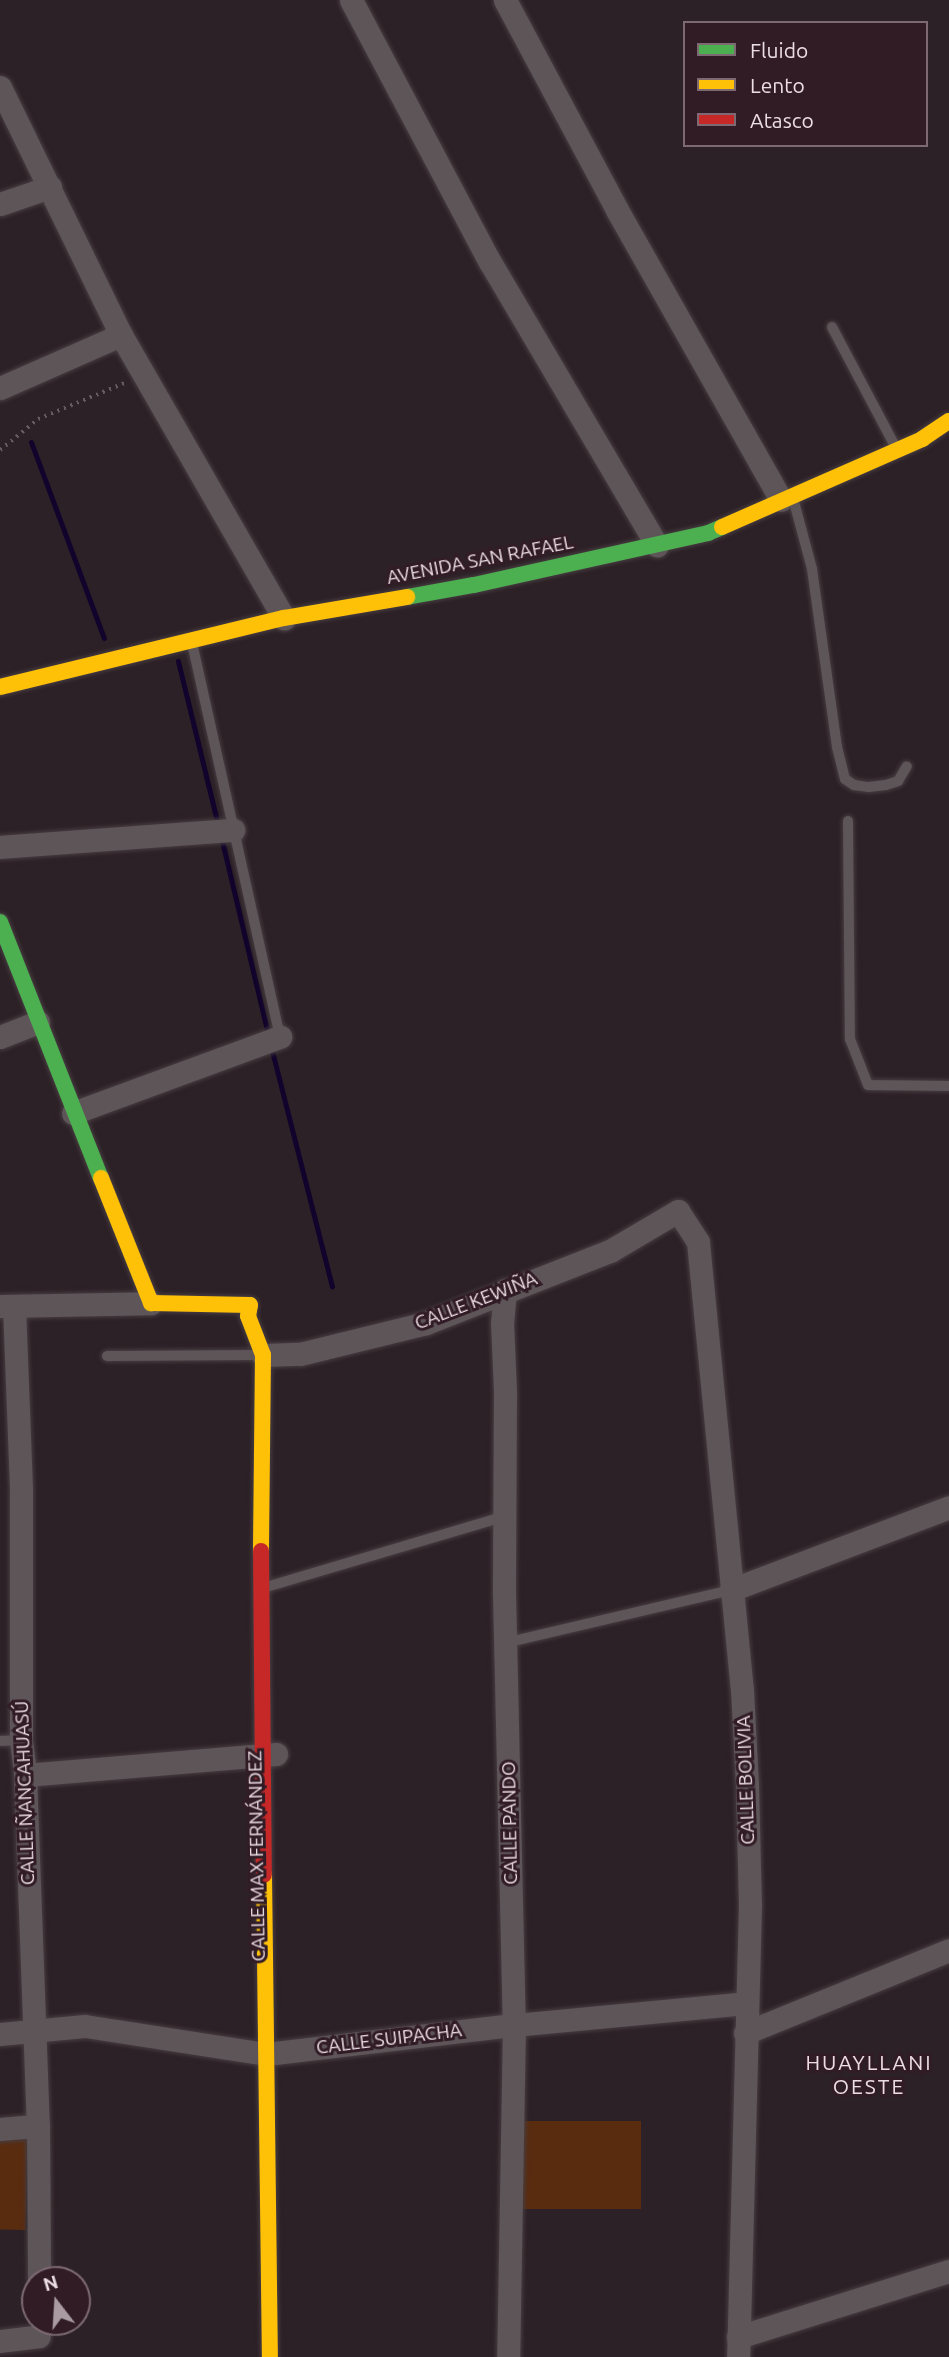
<!DOCTYPE html>
<html>
<head>
<meta charset="utf-8">
<style>
  body { margin:0 }
  #map { position:relative; width:949px; height:2357px; overflow:hidden; background:#2c2126; font-family:Ubuntu,sans-serif }
  div>[style] { position:absolute }
  .green>* { inset:0; background:#592c10; transform-origin:0 0 }
  .stream>* { height:5px; margin:-2.5px; padding:0 2.5px; transform-origin:2.5px; border-radius:2.5px; background:#11032c }
  .path>* { height:3.5px; margin-top:-1.75px; transform-origin:0; background:repeating-linear-gradient(90deg,#655c60 0 2px,transparent 0 7px) }
  .roads { filter:drop-shadow(0 0 2px #473d41) drop-shadow(0 0 2px #473d41) }
  .lane>* { height:10px; margin:-5px; padding:0 5px; transform-origin:5px; border-radius:5px; background:#5e5558 }
  .street>* { height:23px; margin:-11.5px; padding:0 11.5px; transform-origin:11.5px; border-radius:11.5px; background:#5e5558 }
  .fast>* { height:16px; margin:-8px; padding:0 8px; transform-origin:8px; border-radius:8px; background:#4caf50 }
  .slow>* { height:16px; margin:-8px; padding:0 8px; transform-origin:8px; border-radius:8px; background:#ffc107 }
  .jam>* { height:16px; margin:-8px; padding:0 8px; transform-origin:8px; border-radius:8px; background:#c62828 }
  span { translate:-50% -50%; white-space:nowrap; text-align:center; line-height:1.15; -webkit-text-stroke:6px #311c26; paint-order:stroke }
  .street-label { font-size:19px; color:#ecdde3 }
  .neighbourhood-label { font-size:21px; color:#ecdde3; letter-spacing:2px }
  .legend { position:absolute; left:683px; top:21px; width:245px; height:126px; box-sizing:border-box; background:#311c26; border:2px solid #7c6972; margin:0; padding:9px 12px; list-style:none; font-size:21px; color:#ecdde3 }
  .legend li { display:flex; align-items:center; gap:14px; height:35px }
  .legend b { width:35px; border:2px solid #7c6972 }
  .north { position:absolute; left:21px; top:2266px; width:70px; height:70px; box-sizing:border-box; background:#311c26; border:2px solid #7c6972; border-radius:50%; rotate:343deg; font-size:19px; font-weight:700; line-height:28px; text-align:center; color:#ecdde3 }
  .north::after { content:''; display:block; margin:auto; width:24px; height:32px; background:#a99ba1; clip-path:polygon(50% 0,100% 100%,50% 72%,0 100%) }
</style>
</head>
<body>
<div id="map">
  <div class="green">
    <i style="left:518px;top:2121px;width:123px;height:88px"></i>
    <i style="left:27px;top:2139px;width:91px;height:27px;rotate:91deg"></i>
  </div>
  <div class="stream">
    <i style="left:31px;top:442px;width:209px;rotate:69.6deg"></i>
    <i style="left:178px;top:661px;width:165px;rotate:76.3deg"></i>
    <i style="left:222px;top:841px;width:194px;rotate:76.6deg"></i>
    <i style="left:272px;top:1051px;width:243px;rotate:75.7deg"></i>
  </div>
  <div class="path">
    <i style="left:0;top:450px;width:49px;rotate:-39.2deg"></i>
    <i style="left:38px;top:419px;width:96px;rotate:-22.6deg"></i>
  </div>
  <div class="roads">
    <div class="lane">
      <i style="left:832px;top:327px;width:137px;rotate:62.1deg"></i>
      <i style="left:793px;top:498px;width:73px;rotate:75deg"></i>
      <i style="left:812px;top:569px;width:180px;rotate:82deg"></i>
      <i style="left:837px;top:747px;width:33px;rotate:76deg"></i>
      <i style="left:845px;top:779px;width:11px;rotate:34deg"></i>
      <i style="left:854px;top:785px;width:15px;rotate:8deg"></i>
      <i style="left:869px;top:787px;width:17px;rotate:-7deg"></i>
      <i style="left:886px;top:785px;width:13px;rotate:-18deg"></i>
      <i style="left:898px;top:781px;width:17px;rotate:-59deg"></i>
      <i style="left:192px;top:643px;width:404px;rotate:77.4deg"></i>
      <i style="left:848px;top:821px;width:218px;rotate:89.5deg"></i>
      <i style="left:850px;top:1039px;width:49px;rotate:68.6deg"></i>
      <i style="left:868px;top:1085px;width:81px;rotate:0.7deg"></i>
      <i style="left:107px;top:1356px;width:151px;rotate:-0.4deg"></i>
      <i style="left:266px;top:1587px;width:249px;rotate:-16.5deg"></i>
      <i style="left:505px;top:1643px;width:232px;rotate:-13.2deg"></i>
      <i style="left:0;top:1741px;width:21px;rotate:-3deg"></i>
    </div>
    <div class="street">
      <i style="left:351px;top:0;width:297px;rotate:62.1deg"></i>
      <i style="left:490px;top:262px;width:329px;rotate:59.5deg"></i>
      <i style="left:505px;top:0;width:238px;rotate:61.9deg"></i>
      <i style="left:617px;top:210px;width:333px;rotate:60.5deg"></i>
      <i style="left:0;top:87px;width:276px;rotate:64deg"></i>
      <i style="left:121px;top:335px;width:327px;rotate:60.1deg"></i>
      <i style="left:0;top:204px;width:53px;rotate:-18.8deg"></i>
      <i style="left:0;top:388px;width:132px;rotate:-23.7deg"></i>
      <i style="left:0;top:847px;width:234px;rotate:-4.2deg"></i>
      <i style="left:0;top:1037px;width:41px;rotate:-21.5deg"></i>
      <i style="left:73px;top:1113px;width:221px;rotate:-20.2deg"></i>
      <i style="left:505px;top:1290px;width:32px;rotate:95deg"></i>
      <i style="left:502px;top:1322px;width:70px;rotate:87.5deg"></i>
      <i style="left:505px;top:1392px;width:200px;rotate:90.3deg"></i>
      <i style="left:504px;top:1592px;width:433px;rotate:88.7deg"></i>
      <i style="left:514px;top:2025px;width:332px;rotate:91deg"></i>
      <i style="left:0;top:1306px;width:151px;rotate:-1.1deg"></i>
      <i style="left:14px;top:1306px;width:181px;rotate:87.8deg"></i>
      <i style="left:21px;top:1487px;width:253px;rotate:90deg"></i>
      <i style="left:21px;top:1740px;width:35px;rotate:83deg"></i>
      <i style="left:25px;top:1775px;width:351px;rotate:87.9deg"></i>
      <i style="left:38px;top:2126px;width:154px;rotate:89.6deg"></i>
      <i style="left:263px;top:1355px;width:37px;rotate:-2deg"></i>
      <i style="left:300px;top:1354px;width:130px;rotate:-13.8deg"></i>
      <i style="left:426px;top:1323px;width:198px;rotate:-21.4deg"></i>
      <i style="left:610px;top:1251px;width:79px;rotate:-30.5deg"></i>
      <i style="left:678px;top:1211px;width:37px;rotate:57deg"></i>
      <i style="left:698px;top:1242px;width:450px;rotate:84.4deg"></i>
      <i style="left:742px;top:1690px;width:94px;rotate:87deg"></i>
      <i style="left:747px;top:1784px;width:121px;rotate:88.6deg"></i>
      <i style="left:750px;top:1905px;width:452px;rotate:91.5deg"></i>
      <i style="left:731px;top:1590px;width:233px;rotate:-20.8deg"></i>
      <i style="left:25px;top:1775px;width:252px;rotate:-4.8deg"></i>
      <i style="left:745px;top:2033px;width:220px;rotate:-22.1deg"></i>
      <i style="left:0;top:2034px;width:85px;rotate:-5.4deg"></i>
      <i style="left:85px;top:2026px;width:183px;rotate:8.8deg"></i>
      <i style="left:266px;top:2054px;width:250px;rotate:-6.7deg"></i>
      <i style="left:514px;top:2025px;width:232px;rotate:-5.4deg"></i>
      <i style="left:0;top:2129px;width:38px;rotate:-5deg"></i>
      <i style="left:738px;top:2337px;width:221px;rotate:-17.4deg"></i>
      <i style="left:0;top:2341px;width:39px;rotate:-7deg"></i>
    </div>
    <div class="fast">
      <i style="left:407px;top:597px;width:68px;rotate:-10.2deg"></i>
      <i style="left:474px;top:585px;width:240px;rotate:-12.5deg"></i>
      <i style="left:708px;top:533px;width:15px;rotate:-23deg"></i>
      <i style="left:0;top:922px;width:275px;rotate:68.5deg"></i>
    </div>
    <div class="slow">
      <i style="left:722px;top:527px;width:219px;rotate:-23.7deg"></i>
      <i style="left:922px;top:439px;width:32px;rotate:-34deg"></i>
      <i style="left:0;top:687px;width:292px;rotate:-13.7deg"></i>
      <i style="left:284px;top:618px;width:125px;rotate:-9.7deg"></i>
      <i style="left:101px;top:1178px;width:135px;rotate:68.2deg"></i>
      <i style="left:151px;top:1303px;width:99px;rotate:1.2deg"></i>
      <i style="left:250px;top:1305px;width:11px;rotate:100deg"></i>
      <i style="left:248px;top:1316px;width:42px;rotate:69deg"></i>
      <i style="left:263px;top:1355px;width:196px;rotate:90.6deg"></i>
      <i style="left:264px;top:1875px;width:482px;rotate:89.3deg"></i>
    </div>
    <div class="jam">
      <i style="left:261px;top:1551px;width:324px;rotate:89.5deg"></i>
    </div>
  </div>
  <div class="street-label">
    <span style="left:480px;top:560px;rotate:-11deg">AVENIDA SAN RAFAEL</span>
    <span style="left:476px;top:1301px;rotate:-21deg">CALLE KEWIÑA</span>
    <span style="left:746px;top:1780px;rotate:-92deg">CALLE BOLIVIA</span>
    <span style="left:25px;top:1793px;rotate:-92deg">CALLE ÑANCAHUASÚ</span>
    <span style="left:510px;top:1823px;rotate:-91deg">CALLE PANDO</span>
    <span style="left:257px;top:1856px;rotate:-91deg">CALLE MAX FERNÁNDEZ</span>
    <span style="left:389px;top:2039px;rotate:-7deg">CALLE SUIPACHA</span>
  </div>
  <div class="neighbourhood-label">
    <span style="left:869px;top:2074px">HUAYLLANI<br>OESTE</span>
  </div>
  <ul class="legend">
  <li><b style="height:9px;background:#4caf50"></b>Fluido</li>
  <li><b style="height:9px;background:#ffc107"></b>Lento</li>
  <li><b style="height:9px;background:#c62828"></b>Atasco</li>
  </ul>
  <div class="north">N</div>
</div>
</body>
</html>
